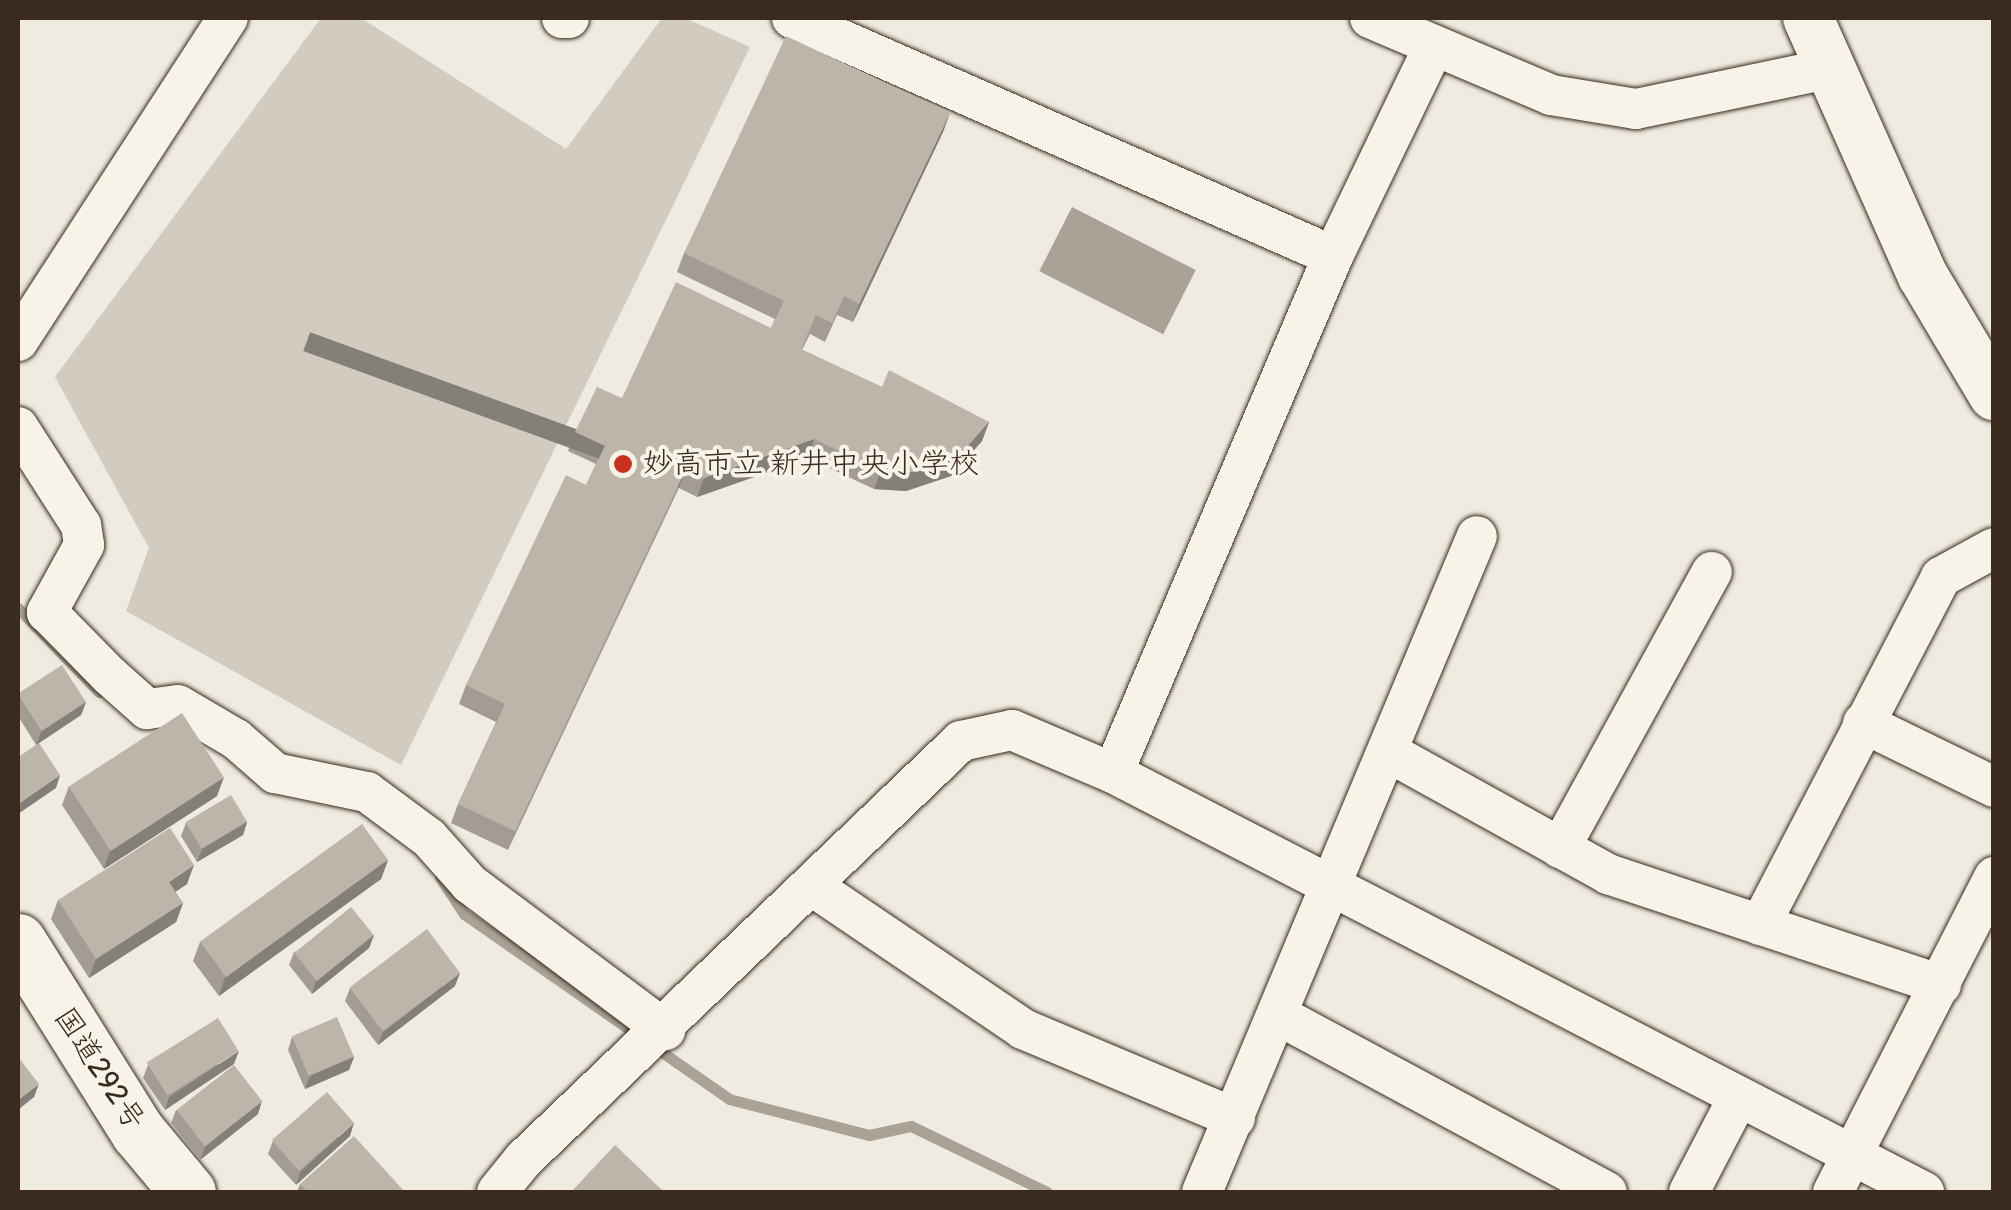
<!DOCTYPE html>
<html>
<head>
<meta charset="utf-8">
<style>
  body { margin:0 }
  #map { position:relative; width:2011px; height:1210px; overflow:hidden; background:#efebe0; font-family:Pangolin,"Klee One",sans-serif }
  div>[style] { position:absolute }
  .green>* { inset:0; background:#d1cbc0 }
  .water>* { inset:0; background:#aaa296; transform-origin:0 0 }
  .stream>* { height:11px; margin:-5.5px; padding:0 5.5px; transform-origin:5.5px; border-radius:5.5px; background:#aaa296 }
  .roads { filter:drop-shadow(0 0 2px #3b2a1e) drop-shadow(0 0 2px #3b2a1e) }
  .minor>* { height:40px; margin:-20px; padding:0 20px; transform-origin:20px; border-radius:20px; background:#f7f3e8 }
  .tertiary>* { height:50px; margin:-25px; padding:0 25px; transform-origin:25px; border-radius:25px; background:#f7f3e8 }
  .trunk>* { height:55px; margin:-27.5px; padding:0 27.5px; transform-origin:27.5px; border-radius:27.5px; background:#f7f3e8 }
  .wall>* { inset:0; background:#a39c92 }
  .shaded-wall>* { inset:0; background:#847f77; transform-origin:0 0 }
  .building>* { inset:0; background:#bdb5aa; transform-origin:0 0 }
  .dots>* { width:28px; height:28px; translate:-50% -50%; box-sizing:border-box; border:5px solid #f7f3e8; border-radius:50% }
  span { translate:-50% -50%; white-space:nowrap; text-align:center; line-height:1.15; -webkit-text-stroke:8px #f7f3e8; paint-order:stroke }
  .poi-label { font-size:30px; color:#3b2a1e }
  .left { translate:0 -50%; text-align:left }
  .street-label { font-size:30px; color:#3b2a1e }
  .frame { position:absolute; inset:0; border:20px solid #3b2a1e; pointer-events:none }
</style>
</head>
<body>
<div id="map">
  <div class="green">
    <i style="clip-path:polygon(321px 18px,361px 18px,566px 149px,662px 18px,685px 18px,750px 47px,401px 765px,126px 611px,149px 548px,55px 377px)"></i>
  </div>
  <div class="water">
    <i style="left:1072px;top:207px;width:139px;height:72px;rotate:27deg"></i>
  </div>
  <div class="stream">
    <i style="left:18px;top:608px;width:117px;rotate:46deg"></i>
    <i style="left:440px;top:877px;width:44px;rotate:57deg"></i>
    <i style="left:464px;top:914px;width:323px;rotate:34.9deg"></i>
    <i style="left:729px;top:1099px;width:145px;rotate:14.4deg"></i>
    <i style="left:869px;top:1135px;width:43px;rotate:-12.1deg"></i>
    <i style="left:911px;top:1126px;width:151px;rotate:25.9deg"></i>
  </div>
  <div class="roads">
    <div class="minor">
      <i style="left:562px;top:18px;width:7px"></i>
      <i style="left:792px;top:18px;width:591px;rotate:23.75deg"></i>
      <i style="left:1370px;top:18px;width:197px;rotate:23deg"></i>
      <i style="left:1551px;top:95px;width:86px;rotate:9.4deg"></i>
      <i style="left:1636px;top:109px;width:196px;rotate:-11.8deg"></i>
      <i style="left:18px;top:341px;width:385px;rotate:-57deg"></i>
      <i style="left:18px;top:427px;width:117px;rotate:57.3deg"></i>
      <i style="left:81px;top:525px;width:20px;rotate:81deg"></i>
      <i style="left:84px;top:545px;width:77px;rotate:118.9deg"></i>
      <i style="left:47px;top:612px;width:90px;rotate:45.5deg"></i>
      <i style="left:110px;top:676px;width:50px;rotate:41.7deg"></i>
      <i style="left:147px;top:709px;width:31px;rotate:-7deg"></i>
      <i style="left:178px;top:705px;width:67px;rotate:30.4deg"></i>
      <i style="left:236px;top:739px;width:52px;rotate:41.1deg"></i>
      <i style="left:275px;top:773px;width:94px;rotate:11.7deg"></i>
      <i style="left:367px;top:792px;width:77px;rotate:36.6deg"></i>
      <i style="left:429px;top:838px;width:62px;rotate:48.3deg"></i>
      <i style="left:470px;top:884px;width:244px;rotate:36.8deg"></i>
      <i style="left:1863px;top:723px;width:146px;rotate:26deg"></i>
      <i style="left:1388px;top:752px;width:252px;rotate:29deg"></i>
      <i style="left:1608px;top:874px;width:351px;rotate:18.4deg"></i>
      <i style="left:1113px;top:773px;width:562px;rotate:-66.95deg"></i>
      <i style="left:1333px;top:256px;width:233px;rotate:-64.3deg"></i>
      <i style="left:1560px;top:848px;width:315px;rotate:-61.2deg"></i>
      <i style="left:812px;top:886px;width:255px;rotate:34.1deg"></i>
      <i style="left:1023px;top:1029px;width:230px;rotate:22.8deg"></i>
      <i style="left:1760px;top:925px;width:392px;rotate:-62.5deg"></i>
      <i style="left:1941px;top:577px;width:60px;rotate:-28.7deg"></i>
      <i style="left:1280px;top:1016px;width:371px;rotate:28.3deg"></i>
      <i style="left:497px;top:1192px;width:41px;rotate:-50.9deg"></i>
      <i style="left:523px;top:1160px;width:606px;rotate:-43.73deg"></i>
      <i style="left:961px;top:741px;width:52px;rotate:-12.2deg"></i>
      <i style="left:1012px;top:730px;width:110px;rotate:23.1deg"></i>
      <i style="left:1113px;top:773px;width:913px;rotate:27.32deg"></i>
      <i style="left:1202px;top:1192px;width:711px;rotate:-67.26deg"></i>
      <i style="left:1689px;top:1192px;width:106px;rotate:-62.5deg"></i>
      <i style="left:1833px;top:1192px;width:354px;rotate:-62.9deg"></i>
    </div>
    <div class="tertiary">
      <i style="left:1808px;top:18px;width:282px;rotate:66deg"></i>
      <i style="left:1923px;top:276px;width:139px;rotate:59.2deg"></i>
    </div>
    <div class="trunk">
      <i style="left:18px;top:941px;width:226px;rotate:57.9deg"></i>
      <i style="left:138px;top:1132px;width:78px;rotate:50.2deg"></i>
    </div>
  </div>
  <div class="wall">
    <i style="clip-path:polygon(950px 113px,943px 132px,853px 322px,837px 315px,825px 342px,810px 334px,802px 350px,882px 387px,989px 422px,982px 441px,951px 476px,906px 491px,874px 489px,808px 458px,697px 497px,679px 488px,508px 850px,451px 823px,458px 804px,496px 722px,459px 704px,466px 685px,586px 485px,596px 464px,568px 451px,575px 432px,622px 398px,771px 328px,775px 319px,677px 272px,684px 253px)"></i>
    <i style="clip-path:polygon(18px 696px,86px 702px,81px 715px,36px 745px,18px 716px)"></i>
    <i style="clip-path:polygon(69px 786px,217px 796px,104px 869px,62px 805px)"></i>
    <i style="clip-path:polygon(247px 822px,243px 835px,197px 862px,181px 836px,186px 823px)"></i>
    <i style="clip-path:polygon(388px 860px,381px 879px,219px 996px,193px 961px,200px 942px)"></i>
    <i style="clip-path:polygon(187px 884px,175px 892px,183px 903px,176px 922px,89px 978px,51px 919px,58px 900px)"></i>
    <i style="clip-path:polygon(374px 935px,369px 948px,312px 994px,289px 965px,294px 952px)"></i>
    <i style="clip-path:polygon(455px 986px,378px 1045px,345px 1001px,350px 988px)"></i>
    <i style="clip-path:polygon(292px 1037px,354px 1057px,349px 1070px,305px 1089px,288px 1050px)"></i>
    <i style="clip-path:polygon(234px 1064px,165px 1110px,143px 1078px,148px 1065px)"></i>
    <i style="clip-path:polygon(176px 1110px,258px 1114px,200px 1160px,171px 1123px)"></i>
    <i style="clip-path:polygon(350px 1136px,296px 1185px,268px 1154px,273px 1141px)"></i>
    <i style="clip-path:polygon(300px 1184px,405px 1192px,297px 1192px)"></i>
  </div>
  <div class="shaded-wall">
    <i style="clip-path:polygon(950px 113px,943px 132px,853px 322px,859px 304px)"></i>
    <i style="clip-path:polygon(989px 422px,982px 441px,951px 476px,906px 491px,874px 489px,881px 471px)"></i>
    <i style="clip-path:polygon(814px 439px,808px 458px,697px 497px,704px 478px)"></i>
    <i style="left:686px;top:469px;width:20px;height:400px;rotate:110deg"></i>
    <i style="clip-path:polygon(86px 702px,81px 715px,36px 745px,41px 732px)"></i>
    <i style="clip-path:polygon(60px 775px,56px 788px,18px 814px,18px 804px)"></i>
    <i style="clip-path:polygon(224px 777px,217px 796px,104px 869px,110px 850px)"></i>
    <i style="clip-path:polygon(247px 822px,243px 835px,197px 862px,202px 849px)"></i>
    <i style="clip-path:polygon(388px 860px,381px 879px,219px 996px,225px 977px)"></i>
    <i style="clip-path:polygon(194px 865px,187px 884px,162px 901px,169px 882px)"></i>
    <i style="clip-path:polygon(183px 903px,176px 922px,89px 978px,96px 959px)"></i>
    <i style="clip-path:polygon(374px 935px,369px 948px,312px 994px,316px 981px)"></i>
    <i style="clip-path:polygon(460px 973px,455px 986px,378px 1045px,383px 1032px)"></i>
    <i style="clip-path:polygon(239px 1051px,234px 1064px,165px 1110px,169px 1097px)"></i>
    <i style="clip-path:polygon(354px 1057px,349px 1070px,305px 1089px,310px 1076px)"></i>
    <i style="clip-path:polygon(39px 1084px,34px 1097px,18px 1110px,18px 1100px)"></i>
    <i style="clip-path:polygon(262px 1101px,258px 1114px,200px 1160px,205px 1147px)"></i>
    <i style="clip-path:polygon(354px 1123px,350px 1136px,296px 1185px,300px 1172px)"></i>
  </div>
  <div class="building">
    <i style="clip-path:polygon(786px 36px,950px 113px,859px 304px,844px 296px,832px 323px,816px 315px,801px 349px,882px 387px,889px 370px,989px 422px,958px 457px,913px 472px,881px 471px,814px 439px,704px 478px,686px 469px,515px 831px,458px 804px,505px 704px,466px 685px,566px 475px,586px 485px,605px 446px,575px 432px,597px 387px,622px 398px,676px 282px,771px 328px,784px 301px,684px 253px)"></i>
    <i style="left:62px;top:665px;width:44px;height:53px;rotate:57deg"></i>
    <i style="left:182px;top:713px;width:77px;height:135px;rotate:57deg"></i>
    <i style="clip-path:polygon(39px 743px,60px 775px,18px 804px,18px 757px)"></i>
    <i style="left:231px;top:795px;width:31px;height:53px;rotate:59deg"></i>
    <i style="left:362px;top:824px;width:44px;height:200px;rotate:54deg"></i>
    <i style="clip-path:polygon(170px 828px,194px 865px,169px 882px,183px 903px,96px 959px,58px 900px)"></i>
    <i style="left:351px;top:907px;width:36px;height:73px;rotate:51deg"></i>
    <i style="left:427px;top:929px;width:55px;height:97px;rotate:53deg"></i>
    <i style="left:337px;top:1017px;width:43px;height:49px;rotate:67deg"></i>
    <i style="left:218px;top:1018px;width:39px;height:84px;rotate:58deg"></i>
    <i style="clip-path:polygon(19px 1058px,39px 1084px,18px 1100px,18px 1059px)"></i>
    <i style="left:234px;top:1065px;width:46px;height:73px;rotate:52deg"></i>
    <i style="left:327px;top:1092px;width:41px;height:73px;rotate:49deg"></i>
    <i style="clip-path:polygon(354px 1136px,405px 1192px,308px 1192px,300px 1184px)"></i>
    <i style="clip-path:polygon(615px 1145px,664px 1192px,571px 1192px)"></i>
  </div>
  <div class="dots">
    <i style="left:623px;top:464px;background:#c8321e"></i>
  </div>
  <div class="poi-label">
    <span class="left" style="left:643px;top:464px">妙高市立 新井中央小学校</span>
  </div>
  <div class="street-label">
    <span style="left:99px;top:1069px;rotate:57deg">国道292号</span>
  </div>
  <div class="frame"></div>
</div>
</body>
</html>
